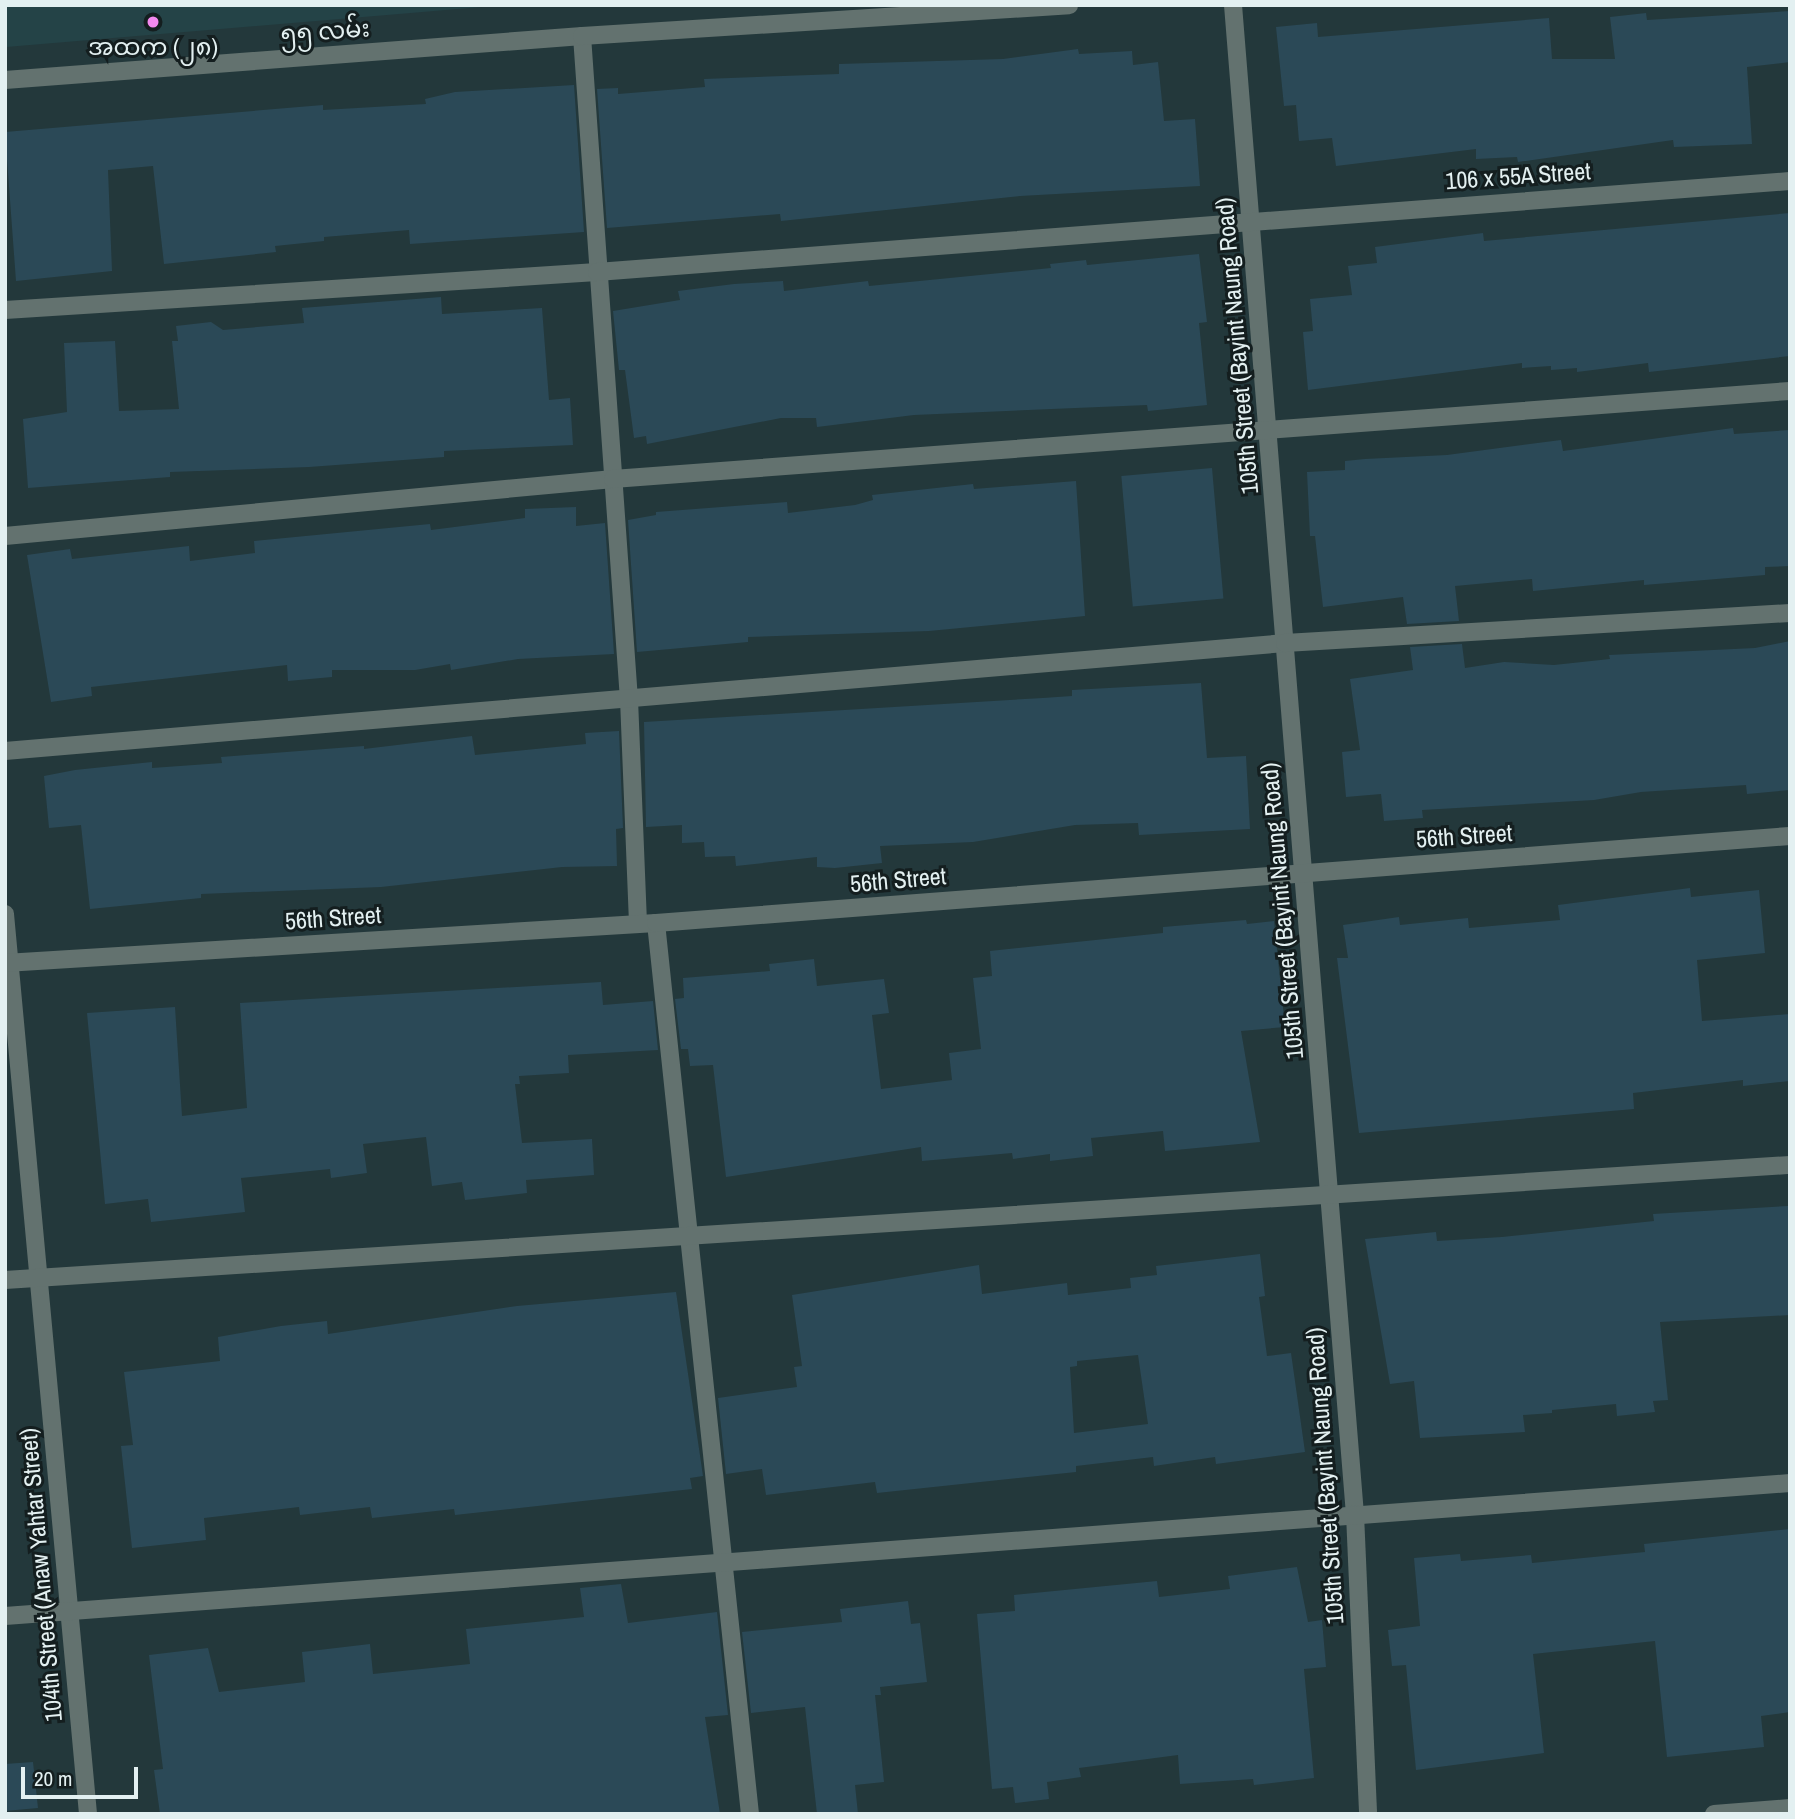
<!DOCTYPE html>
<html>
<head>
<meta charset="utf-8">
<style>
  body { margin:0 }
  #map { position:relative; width:1795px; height:1819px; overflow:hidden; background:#23383b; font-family:"Archivo Narrow","Noto Sans Myanmar",sans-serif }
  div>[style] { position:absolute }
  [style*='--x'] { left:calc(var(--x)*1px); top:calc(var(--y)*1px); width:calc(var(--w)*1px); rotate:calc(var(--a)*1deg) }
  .built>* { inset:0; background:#244347 }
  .building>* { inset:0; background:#2b4957; transform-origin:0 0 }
  .minor>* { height:18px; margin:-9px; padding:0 9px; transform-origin:9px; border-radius:9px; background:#63726f }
  .tertiary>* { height:18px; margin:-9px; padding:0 9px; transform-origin:9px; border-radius:9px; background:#63726f }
  .dots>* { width:19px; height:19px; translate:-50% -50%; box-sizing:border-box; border:4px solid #141e1f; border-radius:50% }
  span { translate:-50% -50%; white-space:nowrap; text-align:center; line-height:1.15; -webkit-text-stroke:6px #141e1f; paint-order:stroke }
  .street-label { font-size:24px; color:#e3f0f1 }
  .poi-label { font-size:24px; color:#e3f0f1 }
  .frame { position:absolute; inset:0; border:7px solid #e3f0f1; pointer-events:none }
  .scale { position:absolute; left:21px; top:1767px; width:117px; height:32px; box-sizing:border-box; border:4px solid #e3f0f1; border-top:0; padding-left:9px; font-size:21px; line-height:24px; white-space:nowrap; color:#e3f0f1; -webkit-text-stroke:5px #141e1f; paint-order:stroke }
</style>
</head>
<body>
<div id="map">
  <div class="built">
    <div style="clip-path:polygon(5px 5px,505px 5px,6px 47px)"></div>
  </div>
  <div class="building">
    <div style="clip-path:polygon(1790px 11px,1790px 62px,1747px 67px,1752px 144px,1674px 147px,1673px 140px,1518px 162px,1517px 157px,1476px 159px,1476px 149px,1336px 166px,1332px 138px,1299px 141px,1296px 105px,1284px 106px,1276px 27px,1317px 23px,1318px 37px,1549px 18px,1552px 59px,1615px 59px,1610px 17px,1646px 13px,1647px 20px)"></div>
    <div style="clip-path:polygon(1078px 49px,1079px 54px,1132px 51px,1133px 65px,1158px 62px,1164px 121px,1195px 119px,1200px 186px,1020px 196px,781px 221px,780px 214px,607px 228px,597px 89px,618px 88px,618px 94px,705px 87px,704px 79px,839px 74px,839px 64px,1003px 59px)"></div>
    <div style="clip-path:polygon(574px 85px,584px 232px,410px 244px,409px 230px,324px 237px,324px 241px,275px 246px,276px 252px,164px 264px,153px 166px,108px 170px,112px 271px,16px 281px,5px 132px,323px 105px,323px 110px,426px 104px,425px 99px,455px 92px)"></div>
    <div style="clip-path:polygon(1790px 213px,1790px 356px,1649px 372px,1648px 363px,1577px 372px,1577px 368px,1551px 370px,1551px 366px,1522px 368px,1522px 363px,1308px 390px,1303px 332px,1313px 331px,1310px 299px,1352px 295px,1348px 266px,1377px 263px,1375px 247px,1483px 233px,1484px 241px)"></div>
    <div style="clip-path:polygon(1199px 254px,1207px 322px,1199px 323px,1207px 405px,1148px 411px,1147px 405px,914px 415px,817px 427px,816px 418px,781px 418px,647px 444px,646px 436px,634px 438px,625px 370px,619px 370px,613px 311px,680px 300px,678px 291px,734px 284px,783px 281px,784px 291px,868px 281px,869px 286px,1051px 268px,1050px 264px,1086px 260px,1087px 265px)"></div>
    <div style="clip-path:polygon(441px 297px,442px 314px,542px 308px,549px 400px,570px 398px,573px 445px,444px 451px,444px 457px,309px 467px,170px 472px,170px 477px,28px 488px,23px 419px,67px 412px,64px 343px,115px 341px,119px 411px,179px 409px,172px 341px,178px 341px,176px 326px,211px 322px,223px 330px,304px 323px,302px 308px)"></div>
    <div style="clip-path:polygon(1733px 428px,1734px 434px,1790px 430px,1790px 566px,1765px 567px,1765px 575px,1644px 585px,1644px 580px,1533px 591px,1532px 579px,1455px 586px,1459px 621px,1407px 624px,1403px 597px,1323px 607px,1315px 536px,1310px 536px,1307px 472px,1345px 470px,1345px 461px,1365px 459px,1447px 455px,1561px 440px,1563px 451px)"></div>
    <div style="left:1212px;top:468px;width:131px;height:91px;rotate:85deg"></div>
    <div style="clip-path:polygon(1076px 481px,1085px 616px,929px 631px,748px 637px,748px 642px,637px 652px,628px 520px,656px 515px,656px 512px,787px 502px,788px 513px,855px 505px,873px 500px,872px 495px,973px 484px,974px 489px)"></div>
    <div style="clip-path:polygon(576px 507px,576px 526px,605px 523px,614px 654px,518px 659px,451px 670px,450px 664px,415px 670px,332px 670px,332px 677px,288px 681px,287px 665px,91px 687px,92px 696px,51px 702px,27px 555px,70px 549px,72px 559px,189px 546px,190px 561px,255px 553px,254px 541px,430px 524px,431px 530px,525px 518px,525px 509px)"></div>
    <div style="clip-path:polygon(1790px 641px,1790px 790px,1747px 794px,1746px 785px,1641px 792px,1594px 800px,1422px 810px,1423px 818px,1384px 821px,1381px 794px,1346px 797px,1342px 752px,1360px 750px,1350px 679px,1413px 670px,1410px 647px,1462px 644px,1465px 668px,1504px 662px,1554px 665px,1610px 659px,1609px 655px,1755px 648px)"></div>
    <div style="clip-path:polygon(1201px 683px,1207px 758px,1246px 756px,1250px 829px,1139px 835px,1138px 823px,1075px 825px,973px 842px,880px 846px,882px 863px,835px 868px,817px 867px,817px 857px,736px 866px,735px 856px,705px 857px,704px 842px,682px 843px,682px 825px,646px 827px,644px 722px,1043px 698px,1072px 696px,1072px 690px)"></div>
    <div style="clip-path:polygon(619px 731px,623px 828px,616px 829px,617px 866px,562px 867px,381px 887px,201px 894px,201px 898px,90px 909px,81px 825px,49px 828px,44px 776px,75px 770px,152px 762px,152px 768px,222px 763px,221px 757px,364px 746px,364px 749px,472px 736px,475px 755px,586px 744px,585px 733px)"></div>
    <div style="clip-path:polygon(1690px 888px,1691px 897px,1759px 890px,1765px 953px,1697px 960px,1702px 1021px,1790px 1014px,1790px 1081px,1743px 1086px,1743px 1080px,1633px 1093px,1634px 1109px,1359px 1133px,1337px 958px,1348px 958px,1343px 925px,1399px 917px,1400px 925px,1468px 918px,1469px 928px,1560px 920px,1558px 905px)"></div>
    <div style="clip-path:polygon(1246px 920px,1247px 924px,1274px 921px,1285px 1027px,1241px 1031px,1260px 1142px,1165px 1151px,1163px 1131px,1091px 1138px,1093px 1156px,1050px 1161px,1050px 1154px,1013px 1159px,1012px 1153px,922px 1161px,921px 1147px,726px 1177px,713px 1065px,690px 1066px,688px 1049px,681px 1049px,675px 999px,684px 998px,683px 978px,770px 971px,769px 964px,814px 959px,817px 986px,884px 979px,889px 1013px,872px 1015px,881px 1089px,952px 1080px,949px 1053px,981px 1049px,973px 978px,992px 976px,990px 951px,1163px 933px,1163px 927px)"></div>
    <div style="clip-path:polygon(601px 982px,603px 1005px,653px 1001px,658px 1050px,568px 1055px,569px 1073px,519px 1076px,520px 1084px,515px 1084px,522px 1143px,592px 1139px,594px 1175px,526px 1180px,527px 1193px,465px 1200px,462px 1182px,432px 1186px,426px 1137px,363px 1144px,367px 1173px,331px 1178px,330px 1169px,241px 1178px,245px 1212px,151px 1222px,148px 1199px,105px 1204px,87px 1013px,175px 1007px,182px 1116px,247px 1108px,240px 1003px)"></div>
    <div style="clip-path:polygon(1788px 1206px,1790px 1315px,1660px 1322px,1668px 1400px,1653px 1401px,1655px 1412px,1617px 1416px,1616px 1404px,1552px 1410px,1552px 1413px,1523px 1415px,1525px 1432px,1420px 1438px,1414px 1381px,1390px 1384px,1365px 1239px,1436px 1232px,1437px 1241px,1502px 1237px,1654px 1221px,1653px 1214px)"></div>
    <div style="clip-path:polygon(evenodd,1260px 1254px,1265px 1296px,1259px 1297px,1267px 1356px,1291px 1353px,1305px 1452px,1216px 1464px,1215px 1457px,1154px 1466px,1153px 1457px,1076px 1466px,1076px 1472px,877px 1493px,875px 1482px,766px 1495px,762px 1469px,726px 1474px,718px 1398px,797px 1387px,794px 1367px,802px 1366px,792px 1295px,979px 1265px,982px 1294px,1067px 1283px,1068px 1295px,1131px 1288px,1130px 1278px,1157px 1275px,1156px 1266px,1260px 1254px,1138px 1355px,1148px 1424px,1074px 1433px,1070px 1367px,1077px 1366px,1077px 1361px,1138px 1355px)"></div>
    <div style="clip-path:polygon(676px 1292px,703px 1476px,690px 1478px,692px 1489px,455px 1515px,454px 1509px,372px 1518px,370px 1507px,300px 1515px,299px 1507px,204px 1518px,206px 1540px,132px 1548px,121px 1446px,133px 1445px,124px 1372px,220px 1361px,218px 1337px,281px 1326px,327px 1321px,328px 1334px,517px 1306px)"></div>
    <div style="clip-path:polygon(1790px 1529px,1790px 1712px,1761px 1716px,1764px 1747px,1667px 1757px,1655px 1641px,1533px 1654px,1544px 1753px,1416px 1770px,1406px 1665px,1392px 1666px,1388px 1630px,1420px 1626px,1414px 1558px,1460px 1554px,1461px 1561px,1531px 1555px,1532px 1563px,1645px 1552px,1644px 1544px)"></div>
    <div style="clip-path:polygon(1297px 1567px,1308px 1622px,1322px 1620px,1326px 1667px,1304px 1669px,1314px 1778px,1254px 1785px,1253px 1779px,1180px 1784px,1178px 1755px,1079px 1768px,1081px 1777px,1047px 1782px,1049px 1799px,1015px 1803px,1013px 1787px,992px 1789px,977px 1614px,1015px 1611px,1014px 1595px,1157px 1581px,1159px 1597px,1230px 1589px,1228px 1576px)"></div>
    <div style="clip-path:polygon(621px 1584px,628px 1623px,717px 1612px,728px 1715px,705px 1717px,720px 1814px,160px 1814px,154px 1770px,163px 1769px,149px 1655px,208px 1648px,219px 1692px,305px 1682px,302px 1652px,370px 1644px,373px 1674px,470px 1664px,466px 1629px,584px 1617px,580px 1588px)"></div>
    <div style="clip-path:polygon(908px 1601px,911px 1624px,920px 1623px,927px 1682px,880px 1687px,881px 1695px,875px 1695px,884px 1782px,855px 1785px,858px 1814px,817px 1814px,805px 1707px,751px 1713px,742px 1632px,842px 1622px,840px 1609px)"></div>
    <div style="clip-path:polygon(33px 1762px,38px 1808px,5px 1811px,5px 1764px)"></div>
  </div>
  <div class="minor">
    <div style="--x:1233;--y:5;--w:1514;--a:85.38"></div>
    <div style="--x:1355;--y:1514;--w:300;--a:87.5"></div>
    <div style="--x:582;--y:36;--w:665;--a:85.95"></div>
    <div style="--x:629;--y:699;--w:225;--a:87.7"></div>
    <div style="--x:5;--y:80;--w:579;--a:-4.36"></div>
    <div style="--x:582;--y:36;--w:488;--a:-3.6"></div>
    <div style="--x:5;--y:310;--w:593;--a:-3.67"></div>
    <div style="--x:597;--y:272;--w:1196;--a:-4.36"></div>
    <div style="--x:5;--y:536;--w:611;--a:-5.36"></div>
    <div style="--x:613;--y:479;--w:1180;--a:-4.28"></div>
    <div style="--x:5;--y:751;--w:1285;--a:-4.82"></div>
    <div style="--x:1285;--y:643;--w:506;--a:-3.4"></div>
    <div style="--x:5;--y:914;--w:904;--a:84.73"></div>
    <div style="--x:656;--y:923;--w:896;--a:83.98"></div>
    <div style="--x:5;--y:1280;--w:1789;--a:-3.69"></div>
    <div style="--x:5;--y:1616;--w:1790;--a:-4.26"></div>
    <div style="--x:1714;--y:1814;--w:76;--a:-4.5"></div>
  </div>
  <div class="tertiary">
    <div style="--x:5;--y:963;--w:652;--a:-3.52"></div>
    <div style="--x:656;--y:923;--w:1137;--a:-4.39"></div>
  </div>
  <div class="dots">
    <div style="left:153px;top:22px;background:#f489ef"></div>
  </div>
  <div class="street-label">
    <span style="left:325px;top:31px;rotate:-4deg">၅၅ လမ်း</span>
    <span style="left:1518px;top:176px;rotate:-4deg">106 x 55A Street</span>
    <span style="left:1237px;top:346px;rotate:-95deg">105th Street (Bayint Naung Road)</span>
    <span style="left:1464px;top:836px;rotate:-4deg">56th Street</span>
    <span style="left:898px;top:880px;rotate:-5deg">56th Street</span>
    <span style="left:1282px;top:911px;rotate:-95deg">105th Street (Bayint Naung Road)</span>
    <span style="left:333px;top:918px;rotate:-4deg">56th Street</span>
    <span style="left:1325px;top:1476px;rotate:-94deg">105th Street (Bayint Naung Road)</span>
    <span style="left:41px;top:1575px;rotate:-95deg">104th Street (Anaw Yahtar Street)</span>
  </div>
  <div class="poi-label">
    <span style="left:153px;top:47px">အထက (၂၈)</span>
  </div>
  <div class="frame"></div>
  <div class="scale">20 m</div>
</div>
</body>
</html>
